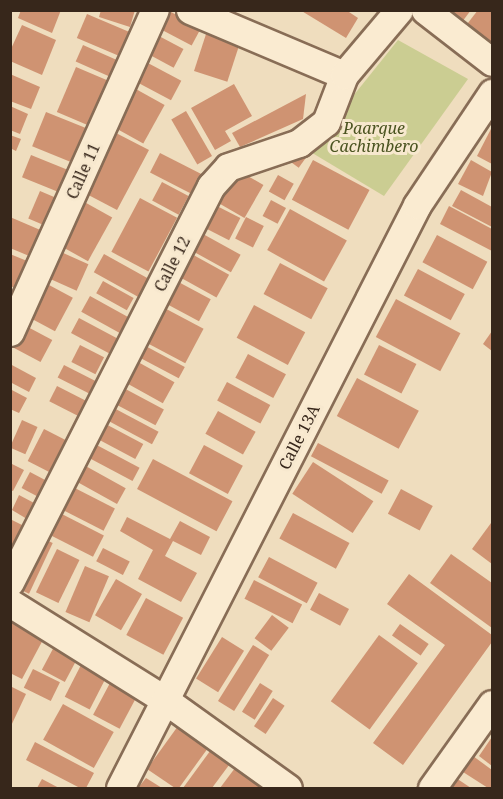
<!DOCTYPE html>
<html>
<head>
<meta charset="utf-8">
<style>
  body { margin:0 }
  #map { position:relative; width:503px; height:799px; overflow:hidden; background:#efddbe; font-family:"Noto Serif",serif }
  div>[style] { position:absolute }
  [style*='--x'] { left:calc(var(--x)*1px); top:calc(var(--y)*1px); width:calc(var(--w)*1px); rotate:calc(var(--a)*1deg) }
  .green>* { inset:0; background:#cbcd92 }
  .building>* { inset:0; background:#cf9372; transform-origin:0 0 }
  .roads { filter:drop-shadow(2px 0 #886d56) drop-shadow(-2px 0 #886d56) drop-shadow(0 2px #886d56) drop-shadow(0 -2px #886d56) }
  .minor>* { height:27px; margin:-13.5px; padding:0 13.5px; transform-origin:13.5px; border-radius:13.5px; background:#faebd1 }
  span { translate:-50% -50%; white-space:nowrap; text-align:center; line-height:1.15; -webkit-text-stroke:6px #f7e8ce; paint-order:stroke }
  .park-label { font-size:16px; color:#4b5421; font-style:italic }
  .street-label { font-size:16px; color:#37271b }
  .frame { position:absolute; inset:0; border:12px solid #37271b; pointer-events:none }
</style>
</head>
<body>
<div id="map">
  <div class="green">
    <div style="clip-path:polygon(398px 40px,468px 79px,384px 196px,309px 151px)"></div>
  </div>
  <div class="building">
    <div style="clip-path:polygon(21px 10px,61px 10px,52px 33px,18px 18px)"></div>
    <div style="clip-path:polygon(101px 10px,135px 10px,130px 27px,99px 17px)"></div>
    <div style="clip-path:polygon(300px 10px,346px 10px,358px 18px,346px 38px)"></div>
    <div style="clip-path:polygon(439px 10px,471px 10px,459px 26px)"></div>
    <div style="clip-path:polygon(478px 10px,492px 10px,492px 51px,464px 28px)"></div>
    <div style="left:171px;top:12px;width:34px;height:20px;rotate:28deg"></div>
    <div style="left:87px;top:14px;width:48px;height:26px;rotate:23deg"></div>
    <div style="clip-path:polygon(22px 25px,56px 40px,42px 75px,10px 61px,10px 51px)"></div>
    <div style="left:207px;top:31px;width:35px;height:42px;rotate:18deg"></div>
    <div style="left:157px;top:35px;width:30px;height:21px;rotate:28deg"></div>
    <div style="left:83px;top:45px;width:37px;height:18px;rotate:24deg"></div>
    <div style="left:146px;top:62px;width:40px;height:22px;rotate:28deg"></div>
    <div style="left:76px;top:67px;width:39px;height:49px;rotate:23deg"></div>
    <div style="clip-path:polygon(10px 74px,40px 87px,31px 109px,10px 101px)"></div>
    <div style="clip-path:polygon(234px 84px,252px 116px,225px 131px,231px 141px,215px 150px,191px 108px)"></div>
    <div style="left:134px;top:88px;width:35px;height:44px;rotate:29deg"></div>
    <div style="clip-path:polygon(306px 94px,303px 119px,240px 147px,232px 133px)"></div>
    <div style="clip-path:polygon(10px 106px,28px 114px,20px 134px,10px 130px)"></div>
    <div style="left:186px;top:111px;width:52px;height:17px;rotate:60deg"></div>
    <div style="left:46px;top:112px;width:45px;height:37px;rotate:22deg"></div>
    <div style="clip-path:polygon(492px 127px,492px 164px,477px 156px)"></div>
    <div style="clip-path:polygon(114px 132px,149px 150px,117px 210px,77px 189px)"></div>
    <div style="clip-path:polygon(10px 135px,21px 139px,16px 151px,10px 148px)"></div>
    <div style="left:292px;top:148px;width:17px;height:12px;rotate:36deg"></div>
    <div style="left:160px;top:153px;width:48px;height:22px;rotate:27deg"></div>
    <div style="left:31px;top:155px;width:42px;height:24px;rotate:22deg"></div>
    <div style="left:313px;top:160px;width:64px;height:45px;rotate:28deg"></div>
    <div style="clip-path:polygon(471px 160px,492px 172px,483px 196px,458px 184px)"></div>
    <div style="left:234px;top:168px;width:34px;height:38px;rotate:30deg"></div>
    <div style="left:278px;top:175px;width:18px;height:19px;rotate:29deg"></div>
    <div style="left:162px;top:182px;width:30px;height:21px;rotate:28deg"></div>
    <div style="clip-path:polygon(461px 190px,492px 207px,492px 227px,452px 206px)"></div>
    <div style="left:40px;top:191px;width:23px;height:30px;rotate:23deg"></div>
    <div style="left:140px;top:198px;width:42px;height:61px;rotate:28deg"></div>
    <div style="left:79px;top:199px;width:38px;height:50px;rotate:29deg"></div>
    <div style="left:271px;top:200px;width:17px;height:18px;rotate:28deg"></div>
    <div style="left:211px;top:203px;width:33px;height:25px;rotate:27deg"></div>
    <div style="clip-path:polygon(449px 206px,492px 229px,492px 251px,440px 224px)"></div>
    <div style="left:290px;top:209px;width:65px;height:47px;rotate:29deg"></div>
    <div style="clip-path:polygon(10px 217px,45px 232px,34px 258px,10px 248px)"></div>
    <div style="left:246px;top:217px;width:20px;height:24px;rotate:27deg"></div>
    <div style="left:203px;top:234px;width:43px;height:20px;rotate:29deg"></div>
    <div style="left:437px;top:235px;width:57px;height:31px;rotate:28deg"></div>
    <div style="left:61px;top:252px;width:30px;height:29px;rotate:24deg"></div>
    <div style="left:188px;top:252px;width:47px;height:26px;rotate:29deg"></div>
    <div style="clip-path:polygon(10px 254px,32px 263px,21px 290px,10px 286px)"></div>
    <div style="left:104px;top:254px;width:52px;height:21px;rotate:29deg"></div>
    <div style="left:280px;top:263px;width:54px;height:35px;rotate:28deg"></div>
    <div style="left:418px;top:269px;width:53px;height:30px;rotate:28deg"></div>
    <div style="left:171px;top:278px;width:45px;height:25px;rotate:28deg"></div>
    <div style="left:103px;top:281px;width:35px;height:14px;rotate:29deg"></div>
    <div style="left:49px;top:285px;width:27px;height:38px;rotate:28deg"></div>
    <div style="left:90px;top:296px;width:46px;height:18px;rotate:29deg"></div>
    <div style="left:396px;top:299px;width:73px;height:43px;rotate:28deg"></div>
    <div style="left:155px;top:303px;width:55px;height:39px;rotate:28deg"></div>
    <div style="left:254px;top:305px;width:58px;height:37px;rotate:28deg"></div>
    <div style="left:79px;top:318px;width:43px;height:17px;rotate:28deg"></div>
    <div style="left:24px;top:325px;width:32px;height:25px;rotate:28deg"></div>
    <div style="clip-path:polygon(492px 331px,492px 351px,483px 344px)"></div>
    <div style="left:138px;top:342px;width:53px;height:13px;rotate:28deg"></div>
    <div style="left:80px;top:345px;width:27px;height:19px;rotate:27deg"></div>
    <div style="left:379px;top:345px;width:42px;height:33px;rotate:27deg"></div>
    <div style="left:248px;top:354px;width:43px;height:27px;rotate:28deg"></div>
    <div style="left:129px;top:357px;width:52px;height:24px;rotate:29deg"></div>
    <div style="clip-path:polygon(10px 364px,36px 378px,29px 392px,10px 382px)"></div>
    <div style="left:64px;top:365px;width:37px;height:14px;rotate:27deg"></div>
    <div style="left:357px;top:378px;width:70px;height:43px;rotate:28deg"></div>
    <div style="left:227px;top:382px;width:49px;height:21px;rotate:28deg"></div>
    <div style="left:118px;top:385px;width:52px;height:18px;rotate:28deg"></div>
    <div style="left:57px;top:386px;width:33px;height:17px;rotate:27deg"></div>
    <div style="clip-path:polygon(10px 389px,27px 398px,19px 413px,10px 409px)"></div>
    <div style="left:110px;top:406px;width:55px;height:14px;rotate:28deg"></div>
    <div style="left:218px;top:411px;width:43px;height:26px;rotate:29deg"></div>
    <div style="left:22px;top:420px;width:17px;height:30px;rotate:24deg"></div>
    <div style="left:100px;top:421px;width:49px;height:17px;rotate:28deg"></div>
    <div style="left:44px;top:429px;width:28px;height:36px;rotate:27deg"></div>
    <div style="left:91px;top:442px;width:55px;height:15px;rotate:28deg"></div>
    <div style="left:318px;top:443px;width:80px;height:15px;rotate:28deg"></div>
    <div style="left:204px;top:445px;width:44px;height:32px;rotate:28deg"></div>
    <div style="left:153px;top:459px;width:90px;height:34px;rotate:28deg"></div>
    <div style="left:313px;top:462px;width:72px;height:38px;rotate:33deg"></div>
    <div style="clip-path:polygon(10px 463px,24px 470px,13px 491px,10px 490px)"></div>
    <div style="left:82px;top:464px;width:50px;height:18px;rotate:29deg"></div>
    <div style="left:30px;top:472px;width:24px;height:18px;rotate:28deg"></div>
    <div style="left:65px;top:483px;width:56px;height:25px;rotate:27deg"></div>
    <div style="left:401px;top:489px;width:36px;height:28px;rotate:28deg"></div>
    <div style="clip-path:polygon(19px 495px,36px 504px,27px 519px,12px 510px)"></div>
    <div style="left:54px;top:510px;width:56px;height:24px;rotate:27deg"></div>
    <div style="left:293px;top:513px;width:64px;height:29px;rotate:28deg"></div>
    <div style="clip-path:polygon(127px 517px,170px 539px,180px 521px,210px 537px,201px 555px,173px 541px,165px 556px,197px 573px,181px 602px,138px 579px,153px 550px,120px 531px)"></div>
    <div style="clip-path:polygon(10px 519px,28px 528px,17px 549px,10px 546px)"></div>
    <div style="clip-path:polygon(491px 523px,492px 524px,492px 564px,472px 549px)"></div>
    <div style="left:40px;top:537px;width:14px;height:56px;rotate:25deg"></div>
    <div style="left:103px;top:548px;width:30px;height:15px;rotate:27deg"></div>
    <div style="left:57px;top:549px;width:25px;height:48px;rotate:26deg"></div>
    <div style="clip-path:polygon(451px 554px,492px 583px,492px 628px,430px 583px)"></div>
    <div style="left:269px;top:557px;width:55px;height:23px;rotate:28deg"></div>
    <div style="left:85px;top:566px;width:26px;height:50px;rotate:23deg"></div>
    <div style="clip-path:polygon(409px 574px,492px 635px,492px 642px,403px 765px,373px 743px,445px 645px,387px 604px)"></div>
    <div style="left:116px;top:579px;width:30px;height:42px;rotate:30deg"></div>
    <div style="left:254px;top:580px;width:54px;height:21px;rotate:27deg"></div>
    <div style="left:319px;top:593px;width:34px;height:19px;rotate:28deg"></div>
    <div style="left:146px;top:598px;width:42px;height:42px;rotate:28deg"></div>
    <div style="left:272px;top:615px;width:21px;height:29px;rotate:37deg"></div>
    <div style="clip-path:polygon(10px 617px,45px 636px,22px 679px,10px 673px)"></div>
    <div style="left:400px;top:624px;width:35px;height:14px;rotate:35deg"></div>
    <div style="left:379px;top:635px;width:48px;height:82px;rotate:36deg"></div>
    <div style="left:222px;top:637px;width:26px;height:49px;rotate:32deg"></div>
    <div style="left:55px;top:645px;width:26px;height:28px;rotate:28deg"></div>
    <div style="left:253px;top:645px;width:19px;height:66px;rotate:32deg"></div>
    <div style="left:82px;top:663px;width:28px;height:38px;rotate:27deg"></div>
    <div style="left:33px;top:669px;width:30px;height:21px;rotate:26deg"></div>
    <div style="left:110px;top:683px;width:30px;height:36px;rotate:28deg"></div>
    <div style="left:260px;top:683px;width:15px;height:34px;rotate:32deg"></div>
    <div style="clip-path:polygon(10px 686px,26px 694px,10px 728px)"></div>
    <div style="left:273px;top:698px;width:14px;height:34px;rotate:34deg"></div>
    <div style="left:63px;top:704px;width:58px;height:41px;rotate:29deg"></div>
    <div style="clip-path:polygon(178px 726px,208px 748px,179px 788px,175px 788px,147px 769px)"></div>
    <div style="clip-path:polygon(492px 737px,492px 766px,479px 756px)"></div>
    <div style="clip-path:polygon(35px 742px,94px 773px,86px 788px,80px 788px,26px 760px)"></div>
    <div style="clip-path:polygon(213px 747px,232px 761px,212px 788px,183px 788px)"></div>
    <div style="clip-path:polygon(473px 756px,492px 770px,492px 788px,488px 788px,463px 772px)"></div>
    <div style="clip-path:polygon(238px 764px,265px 784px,262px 788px,220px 788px)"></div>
    <div style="clip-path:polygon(146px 778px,162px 788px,138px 788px)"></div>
    <div style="clip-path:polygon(456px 778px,471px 788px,449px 788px)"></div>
    <div style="clip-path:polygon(42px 779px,59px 788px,37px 788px)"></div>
  </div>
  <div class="roads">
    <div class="minor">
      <div style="--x:190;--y:10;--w:167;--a:22.9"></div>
      <div style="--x:425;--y:10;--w:85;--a:37.8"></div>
      <div style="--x:10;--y:332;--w:353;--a:-65.8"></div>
      <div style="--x:10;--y:582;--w:444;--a:-63.1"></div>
      <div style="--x:211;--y:186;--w:25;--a:-48"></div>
      <div style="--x:228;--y:167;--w:75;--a:-18.7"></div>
      <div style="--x:299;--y:143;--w:34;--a:-38"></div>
      <div style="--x:326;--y:122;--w:50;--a:-69"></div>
      <div style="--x:344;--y:75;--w:85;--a:-49.8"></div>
      <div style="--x:10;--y:603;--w:183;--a:32"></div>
      <div style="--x:165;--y:700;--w:151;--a:35.6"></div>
      <div style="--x:120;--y:788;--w:654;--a:-63"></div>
      <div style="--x:417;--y:205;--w:135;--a:-56.2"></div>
      <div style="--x:432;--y:788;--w:103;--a:-54.5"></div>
    </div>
  </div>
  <div class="park-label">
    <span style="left:374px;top:137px">Paarque<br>Cachimbero</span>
  </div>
  <div class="street-label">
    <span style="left:83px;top:171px;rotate:-66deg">Calle 11</span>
    <span style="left:172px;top:264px;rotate:-63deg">Calle 12</span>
    <span style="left:299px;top:437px;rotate:-63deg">Calle 13A</span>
  </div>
  <div class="frame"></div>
</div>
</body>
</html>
